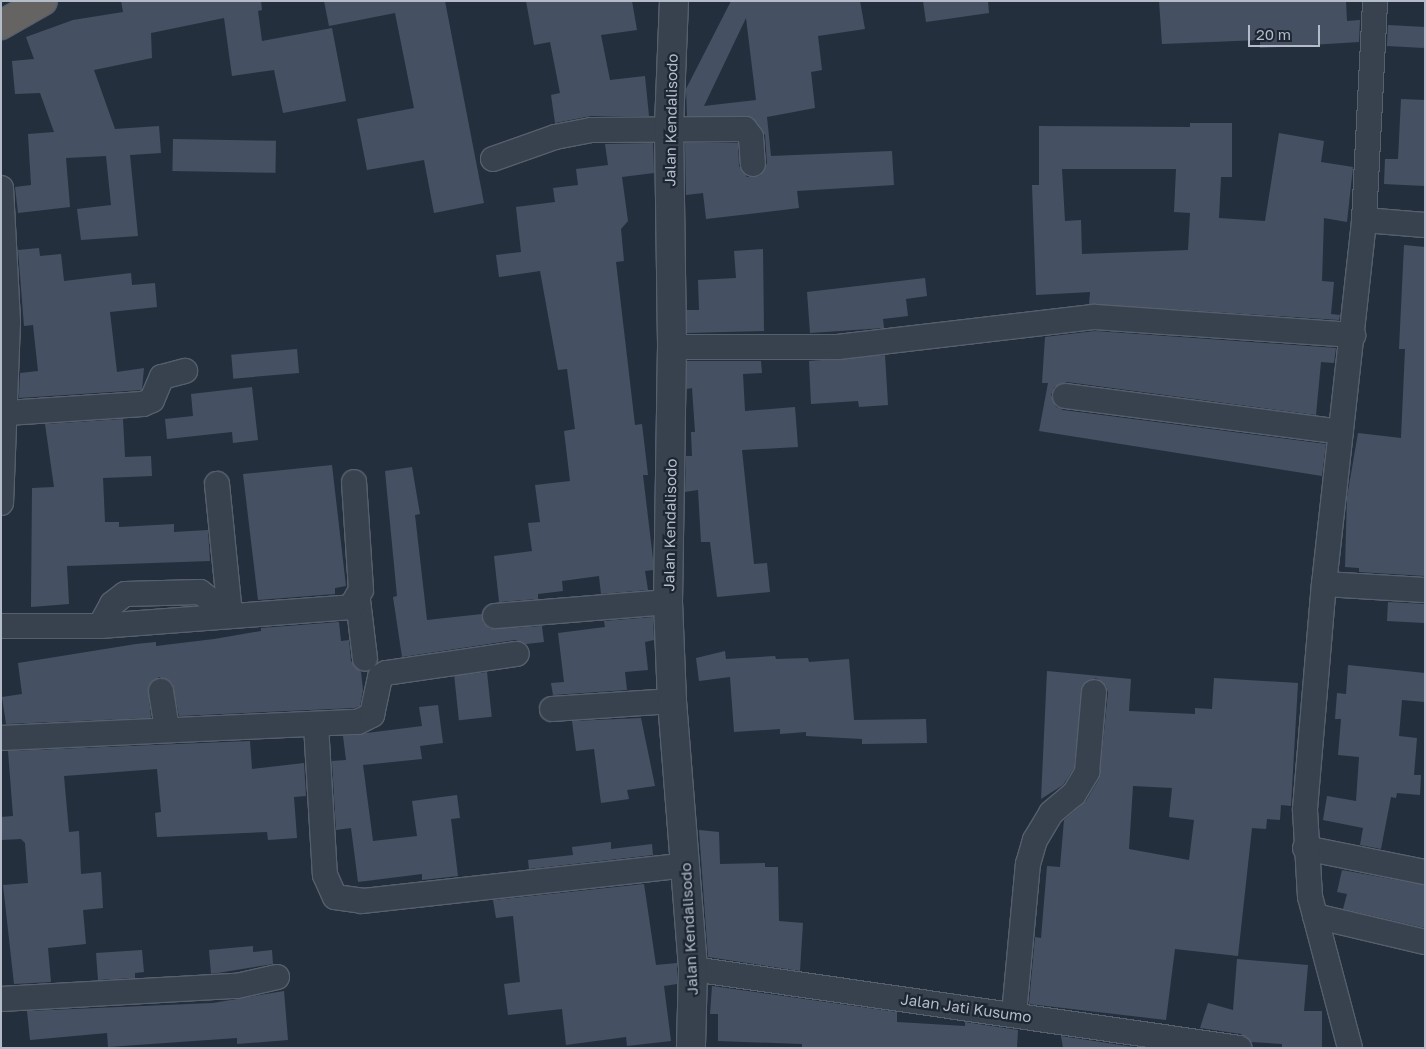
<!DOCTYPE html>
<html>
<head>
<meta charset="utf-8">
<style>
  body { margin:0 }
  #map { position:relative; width:1426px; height:1049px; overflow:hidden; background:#242f3e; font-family:"Golos Text",sans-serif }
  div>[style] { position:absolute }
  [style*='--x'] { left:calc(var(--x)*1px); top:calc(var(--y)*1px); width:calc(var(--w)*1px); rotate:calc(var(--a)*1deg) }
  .building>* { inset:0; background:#455162; transform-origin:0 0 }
  .roads { filter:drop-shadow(1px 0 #565f6c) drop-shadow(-1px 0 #565f6c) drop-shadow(0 1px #565f6c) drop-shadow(0 -1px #565f6c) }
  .minor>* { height:24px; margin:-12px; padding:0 12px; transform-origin:12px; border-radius:12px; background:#38414e }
  .tertiary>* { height:28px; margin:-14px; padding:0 14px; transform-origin:14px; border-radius:14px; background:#38414e }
  .trunk>* { height:28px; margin:-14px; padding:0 14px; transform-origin:14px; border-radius:14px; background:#656462 }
  span { translate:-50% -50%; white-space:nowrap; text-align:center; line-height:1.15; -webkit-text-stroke:4.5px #1d2633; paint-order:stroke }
  .street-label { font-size:15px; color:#b4bcc9 }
  .frame { position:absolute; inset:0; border:2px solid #b4bcc9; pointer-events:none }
  .scale { position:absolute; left:1248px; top:25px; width:72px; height:22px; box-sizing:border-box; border:2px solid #b4bcc9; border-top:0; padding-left:6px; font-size:15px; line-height:18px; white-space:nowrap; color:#b4bcc9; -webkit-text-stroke:4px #1d2633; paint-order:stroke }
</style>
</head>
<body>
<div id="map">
  <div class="building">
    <div style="clip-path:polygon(121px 1px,261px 1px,262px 10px,258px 11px,262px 41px,332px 28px,346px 101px,283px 113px,274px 70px,232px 76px,224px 18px,151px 33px,152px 58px,94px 70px,115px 129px,159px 126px,161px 153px,130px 155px,138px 236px,81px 240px,77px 209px,111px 205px,106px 156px,66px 158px,70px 207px,18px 213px,15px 187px,31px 185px,28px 134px,54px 132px,40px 93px,15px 94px,12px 61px,34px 59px,26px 37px,73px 20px,123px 12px)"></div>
    <div style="clip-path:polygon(324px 1px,445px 1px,484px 203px,434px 213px,424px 160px,367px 170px,357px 119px,414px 108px,395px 13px,329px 26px)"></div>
    <div style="clip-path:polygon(526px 1px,632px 1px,637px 30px,601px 35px,610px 80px,645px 76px,649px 116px,591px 116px,555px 123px,551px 95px,560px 93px,550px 42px,534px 45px)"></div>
    <div style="clip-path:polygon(evenodd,731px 1px,860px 1px,865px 29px,818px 36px,822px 70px,811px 72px,815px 108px,767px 117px,771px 156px,892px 151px,894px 185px,797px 191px,799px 208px,706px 219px,703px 193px,686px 195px,685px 143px,738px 143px,739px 166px,747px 177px,760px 176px,767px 163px,765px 135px,751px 117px,687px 116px,686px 89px,731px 1px,746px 18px,756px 100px,704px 106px,746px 18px)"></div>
    <div style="clip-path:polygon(923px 1px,988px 1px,989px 13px,926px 22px)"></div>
    <div style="clip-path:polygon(1159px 1px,1346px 1px,1347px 21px,1360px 20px,1359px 42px,1260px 48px,1260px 40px,1162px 44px)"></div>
    <div style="left:1388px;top:25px;width:37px;height:21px;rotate:3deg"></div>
    <div style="clip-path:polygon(1401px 99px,1425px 100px,1425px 186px,1384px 184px,1385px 159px,1398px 159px)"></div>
    <div style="clip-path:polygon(evenodd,1190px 123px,1232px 123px,1232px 177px,1221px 177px,1219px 218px,1265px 221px,1279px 133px,1324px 141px,1321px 162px,1353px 167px,1347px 222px,1324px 218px,1322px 281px,1334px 282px,1331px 314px,1340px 315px,1339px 320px,1089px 304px,1090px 292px,1036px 295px,1032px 185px,1039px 185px,1039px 126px,1190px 127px,1190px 123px,1062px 169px,1176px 169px,1174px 212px,1190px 213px,1188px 250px,1082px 254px,1081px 220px,1065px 221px,1062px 169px)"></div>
    <div style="left:173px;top:139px;width:103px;height:32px;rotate:1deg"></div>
    <div style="clip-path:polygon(653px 143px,654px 173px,622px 177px,628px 221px,621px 229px,624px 261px,616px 262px,635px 425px,642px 424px,648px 475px,643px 475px,653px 559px,653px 570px,645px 571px,648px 590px,601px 594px,599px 576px,562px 581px,563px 591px,538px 594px,538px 599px,499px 602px,494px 556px,532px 551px,528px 523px,540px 522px,535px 485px,570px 481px,564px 431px,575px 429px,567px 369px,558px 370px,540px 271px,499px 277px,496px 255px,521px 252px,516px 207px,555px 202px,553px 188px,578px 185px,576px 169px,608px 165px,605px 144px)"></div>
    <div style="clip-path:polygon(1404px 245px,1425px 247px,1425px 576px,1359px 572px,1359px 568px,1345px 567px,1347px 497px,1358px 433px,1401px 438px,1405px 349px,1399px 349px)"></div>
    <div style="clip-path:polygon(39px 248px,40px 256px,61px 254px,64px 281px,131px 273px,132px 285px,155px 283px,157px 307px,110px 312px,117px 372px,144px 368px,142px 390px,19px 398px,20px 373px,38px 371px,33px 325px,24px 326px,18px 250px)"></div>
    <div style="clip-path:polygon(763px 249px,764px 331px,687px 333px,687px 310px,699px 310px,698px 280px,736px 278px,734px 251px)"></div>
    <div style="clip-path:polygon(925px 278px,927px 296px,906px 299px,908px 316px,883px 319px,884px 328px,810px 333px,807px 292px)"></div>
    <div style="clip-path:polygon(1095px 331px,1336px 348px,1334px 363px,1321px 362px,1316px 415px,1067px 382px,1054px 387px,1051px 395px,1056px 407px,1063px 410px,1326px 444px,1322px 476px,1039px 431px,1048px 383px,1042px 383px,1045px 337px)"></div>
    <div style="left:297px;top:349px;width:24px;height:66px;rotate:85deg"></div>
    <div style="clip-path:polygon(885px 355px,888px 405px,859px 407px,858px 401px,811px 404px,809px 361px)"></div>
    <div style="clip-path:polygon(687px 361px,761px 361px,762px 373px,743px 374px,745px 411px,795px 407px,798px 447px,742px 450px,754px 564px,767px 563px,770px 592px,717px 597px,710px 542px,701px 542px,698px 490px,685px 492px,686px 456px,692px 456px,691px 432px,695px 432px,692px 388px,687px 389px)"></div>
    <div style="clip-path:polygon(252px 387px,258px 440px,233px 443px,232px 432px,167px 439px,165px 419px,193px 416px,191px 394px)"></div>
    <div style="clip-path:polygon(123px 419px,125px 457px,151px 456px,152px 476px,103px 478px,105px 522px,119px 522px,119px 527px,174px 524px,174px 532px,208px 530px,210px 561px,67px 566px,69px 604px,31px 607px,32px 488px,54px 487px,45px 424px)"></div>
    <div style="clip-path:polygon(332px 465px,346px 586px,335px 588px,335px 594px,258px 600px,243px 474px)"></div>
    <div style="clip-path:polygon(412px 467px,420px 514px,415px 515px,427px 620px,482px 614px,483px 623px,490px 629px,542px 626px,544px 642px,526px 644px,515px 640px,402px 657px,393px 597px,397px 596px,385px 471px)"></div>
    <div style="left:1388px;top:602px;width:37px;height:19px;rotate:3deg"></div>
    <div style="clip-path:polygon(653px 617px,654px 640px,645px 642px,648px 670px,625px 672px,627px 690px,553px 695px,551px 683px,564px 682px,558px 633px,605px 627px,604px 621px)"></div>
    <div style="clip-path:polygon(339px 622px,341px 641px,349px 640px,351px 661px,361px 672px,363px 690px,360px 706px,354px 708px,179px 716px,172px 683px,159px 677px,148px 687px,151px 718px,6px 724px,2px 697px,22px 694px,18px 663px,136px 644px,156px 642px,156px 646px,214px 639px,261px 631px,261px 628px)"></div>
    <div style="clip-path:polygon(725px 651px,726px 659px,775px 656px,776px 659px,808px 658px,809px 662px,849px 659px,854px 720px,926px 719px,927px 743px,862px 744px,862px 739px,806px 736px,806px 732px,780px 734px,780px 729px,734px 732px,730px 677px,699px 681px,696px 658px)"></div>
    <div style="clip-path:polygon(1348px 665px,1425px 673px,1425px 702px,1402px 700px,1399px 736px,1417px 738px,1414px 775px,1421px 775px,1420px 795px,1397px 793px,1396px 798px,1391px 797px,1381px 849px,1360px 845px,1363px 828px,1323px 820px,1327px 796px,1356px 801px,1359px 757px,1338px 755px,1341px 719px,1335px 719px,1337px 693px,1346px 694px)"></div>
    <div style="clip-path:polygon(evenodd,1047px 671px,1131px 679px,1129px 711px,1195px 714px,1195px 708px,1212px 709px,1214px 678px,1298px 683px,1291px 806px,1281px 805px,1280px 820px,1267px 819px,1266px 829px,1252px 828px,1238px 956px,1175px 949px,1166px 1020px,1029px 1004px,1035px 937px,1041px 938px,1047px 866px,1060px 867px,1064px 820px,1086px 801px,1099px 779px,1108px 693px,1106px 686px,1096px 678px,1083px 685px,1074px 768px,1063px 785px,1041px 799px,1047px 671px,1133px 786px,1172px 788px,1169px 817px,1194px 820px,1189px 860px,1129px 849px,1133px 786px)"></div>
    <div style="left:487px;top:672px;width:45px;height:33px;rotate:84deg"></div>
    <div style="clip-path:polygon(438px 705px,443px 743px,420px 746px,422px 759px,363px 765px,373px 841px,417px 836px,412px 801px,457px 795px,460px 818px,451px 819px,458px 876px,422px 880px,422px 874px,358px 882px,351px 828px,336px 830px,332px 761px,346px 760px,343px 736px,422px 726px,419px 707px)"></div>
    <div style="clip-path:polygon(641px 718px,655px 786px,627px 790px,629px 799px,601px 803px,594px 749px,576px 751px,572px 721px)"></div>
    <div style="clip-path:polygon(250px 741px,252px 769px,304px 763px,306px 796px,294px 797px,297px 838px,268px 840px,267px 832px,157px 837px,155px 813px,161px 812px,157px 769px,64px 776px,69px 832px,79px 831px,81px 874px,101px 872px,103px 908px,83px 910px,86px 944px,48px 948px,51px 982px,14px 984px,3px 885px,28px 883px,25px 843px,21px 839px,1px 840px,1px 817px,13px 816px,8px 751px)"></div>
    <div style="clip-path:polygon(699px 830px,719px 832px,720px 864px,765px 863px,765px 867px,778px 867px,779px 921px,803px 923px,800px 971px,708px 957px)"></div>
    <div style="clip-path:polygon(611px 842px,611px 849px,652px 844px,653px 855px,529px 869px,528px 860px,573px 855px,572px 847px)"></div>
    <div style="clip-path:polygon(1342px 870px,1425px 885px,1425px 928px,1343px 909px,1347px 894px,1337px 892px)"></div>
    <div style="clip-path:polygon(644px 884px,656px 965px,677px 963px,677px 984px,664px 986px,671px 1041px,627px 1046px,626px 1037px,566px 1045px,562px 1009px,508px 1015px,504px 984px,520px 982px,513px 916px,496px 918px,493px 900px)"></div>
    <div style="clip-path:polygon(253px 946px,253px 952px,272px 950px,273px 964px,211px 974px,209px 950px)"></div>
    <div style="clip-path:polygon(142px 950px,144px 972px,135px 973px,135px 978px,98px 980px,96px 953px)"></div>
    <div style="clip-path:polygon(1237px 959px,1308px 965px,1304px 1011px,1322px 1011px,1322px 1048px,1282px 1047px,1282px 1044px,1251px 1042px,1241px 1034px,1200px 1028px,1208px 1003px,1233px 1010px)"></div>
    <div style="clip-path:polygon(712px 986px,897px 1012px,897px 1022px,965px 1026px,965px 1022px,1018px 1030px,1017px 1048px,802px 1048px,802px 1044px,718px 1041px,718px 1014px,710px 1014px)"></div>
    <div style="clip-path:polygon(284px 991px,288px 1040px,237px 1044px,237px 1038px,108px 1047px,107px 1033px,30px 1040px,27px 1011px,213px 1003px)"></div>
    <div style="clip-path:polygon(1061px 1036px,1134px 1047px,1134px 1048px,1063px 1048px)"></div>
  </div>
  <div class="roads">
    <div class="minor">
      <div style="--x:493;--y:159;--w:66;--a:-19.5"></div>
      <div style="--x:555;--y:137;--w:37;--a:-11"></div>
      <div style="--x:591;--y:130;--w:154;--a:-0.4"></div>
      <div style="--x:745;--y:129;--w:10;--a:53"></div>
      <div style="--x:751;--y:137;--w:27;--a:86"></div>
      <div style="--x:1;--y:188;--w:134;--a:87"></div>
      <div style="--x:8;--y:322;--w:181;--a:92.2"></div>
      <div style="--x:1364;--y:220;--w:61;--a:4.7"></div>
      <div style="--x:672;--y:347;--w:166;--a:0"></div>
      <div style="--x:838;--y:347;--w:259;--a:-6.7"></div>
      <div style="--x:1095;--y:317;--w:259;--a:4"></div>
      <div style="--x:1065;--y:396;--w:278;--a:7.4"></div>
      <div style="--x:7;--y:413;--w:136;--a:-3.8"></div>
      <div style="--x:143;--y:404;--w:10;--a:-24"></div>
      <div style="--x:152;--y:400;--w:25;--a:-67"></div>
      <div style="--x:162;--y:377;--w:24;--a:-15"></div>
      <div style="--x:217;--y:484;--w:132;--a:84.3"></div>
      <div style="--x:1324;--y:584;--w:101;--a:3.4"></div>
      <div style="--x:358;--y:600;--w:59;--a:83.2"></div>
      <div style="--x:495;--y:616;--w:174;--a:-4.6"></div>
      <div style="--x:1;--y:626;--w:99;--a:0"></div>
      <div style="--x:100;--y:626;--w:252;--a:-4.3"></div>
      <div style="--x:351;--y:607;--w:20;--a:-60"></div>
      <div style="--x:361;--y:590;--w:108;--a:-93.7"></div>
      <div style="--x:100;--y:626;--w:25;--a:-61"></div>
      <div style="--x:112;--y:604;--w:16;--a:-38"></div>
      <div style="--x:125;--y:594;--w:75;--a:-1.5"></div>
      <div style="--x:200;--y:592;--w:15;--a:37"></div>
      <div style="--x:212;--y:601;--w:16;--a:72"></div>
      <div style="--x:161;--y:691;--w:38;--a:81"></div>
      <div style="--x:552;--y:709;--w:120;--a:-3.8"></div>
      <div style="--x:316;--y:725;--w:150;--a:86.6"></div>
      <div style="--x:325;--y:875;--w:24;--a:66"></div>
      <div style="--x:335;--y:897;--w:27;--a:8"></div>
      <div style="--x:362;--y:901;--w:326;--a:-6.3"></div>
      <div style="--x:1;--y:738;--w:357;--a:-2.6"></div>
      <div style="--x:358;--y:722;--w:16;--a:-27"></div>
      <div style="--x:372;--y:715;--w:39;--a:-78"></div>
      <div style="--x:380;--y:677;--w:7;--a:-34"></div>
      <div style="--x:386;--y:673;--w:132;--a:-8.3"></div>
      <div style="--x:1305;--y:848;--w:122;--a:11.3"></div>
      <div style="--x:1315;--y:916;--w:113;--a:13.3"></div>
      <div style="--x:693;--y:969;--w:552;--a:8.23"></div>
      <div style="--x:1;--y:999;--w:236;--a:-3.2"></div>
      <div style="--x:237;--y:986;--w:41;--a:-12.7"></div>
      <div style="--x:1014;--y:1014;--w:151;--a:-84.7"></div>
      <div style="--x:1028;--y:864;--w:25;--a:-74"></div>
      <div style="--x:1035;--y:840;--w:31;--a:-59"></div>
      <div style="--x:1051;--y:813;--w:30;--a:-40"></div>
      <div style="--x:1074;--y:794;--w:26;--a:-59"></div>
      <div style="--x:1087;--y:772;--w:80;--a:-85"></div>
      <div style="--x:1350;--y:1048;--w:156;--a:-104.8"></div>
      <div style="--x:1310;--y:897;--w:88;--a:-93.3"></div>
      <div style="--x:1305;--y:809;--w:226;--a:-85.2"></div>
      <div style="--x:1324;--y:584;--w:366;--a:-83.7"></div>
      <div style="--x:1364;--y:220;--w:219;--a:-87.1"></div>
    </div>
    <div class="tertiary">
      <div style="--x:674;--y:1;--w:127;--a:92.3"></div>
      <div style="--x:669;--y:128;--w:219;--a:89.2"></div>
      <div style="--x:672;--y:347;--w:255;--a:90.9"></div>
      <div style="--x:668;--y:602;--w:99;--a:87.7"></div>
      <div style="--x:672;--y:701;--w:269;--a:85.5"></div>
      <div style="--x:693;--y:969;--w:79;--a:91.5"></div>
    </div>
    <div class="trunk">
      <div style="--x:1;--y:25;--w:48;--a:-29.7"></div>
    </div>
  </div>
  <div class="street-label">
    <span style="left:671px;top:120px;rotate:-89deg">Jalan Kendalisodo</span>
    <span style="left:670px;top:525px;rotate:-89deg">Jalan Kendalisodo</span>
    <span style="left:689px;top:929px;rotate:-93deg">Jalan Kendalisodo</span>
    <span style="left:966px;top:1008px;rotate:8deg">Jalan Jati Kusumo</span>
  </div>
  <div class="frame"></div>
  <div class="scale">20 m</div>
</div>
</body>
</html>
